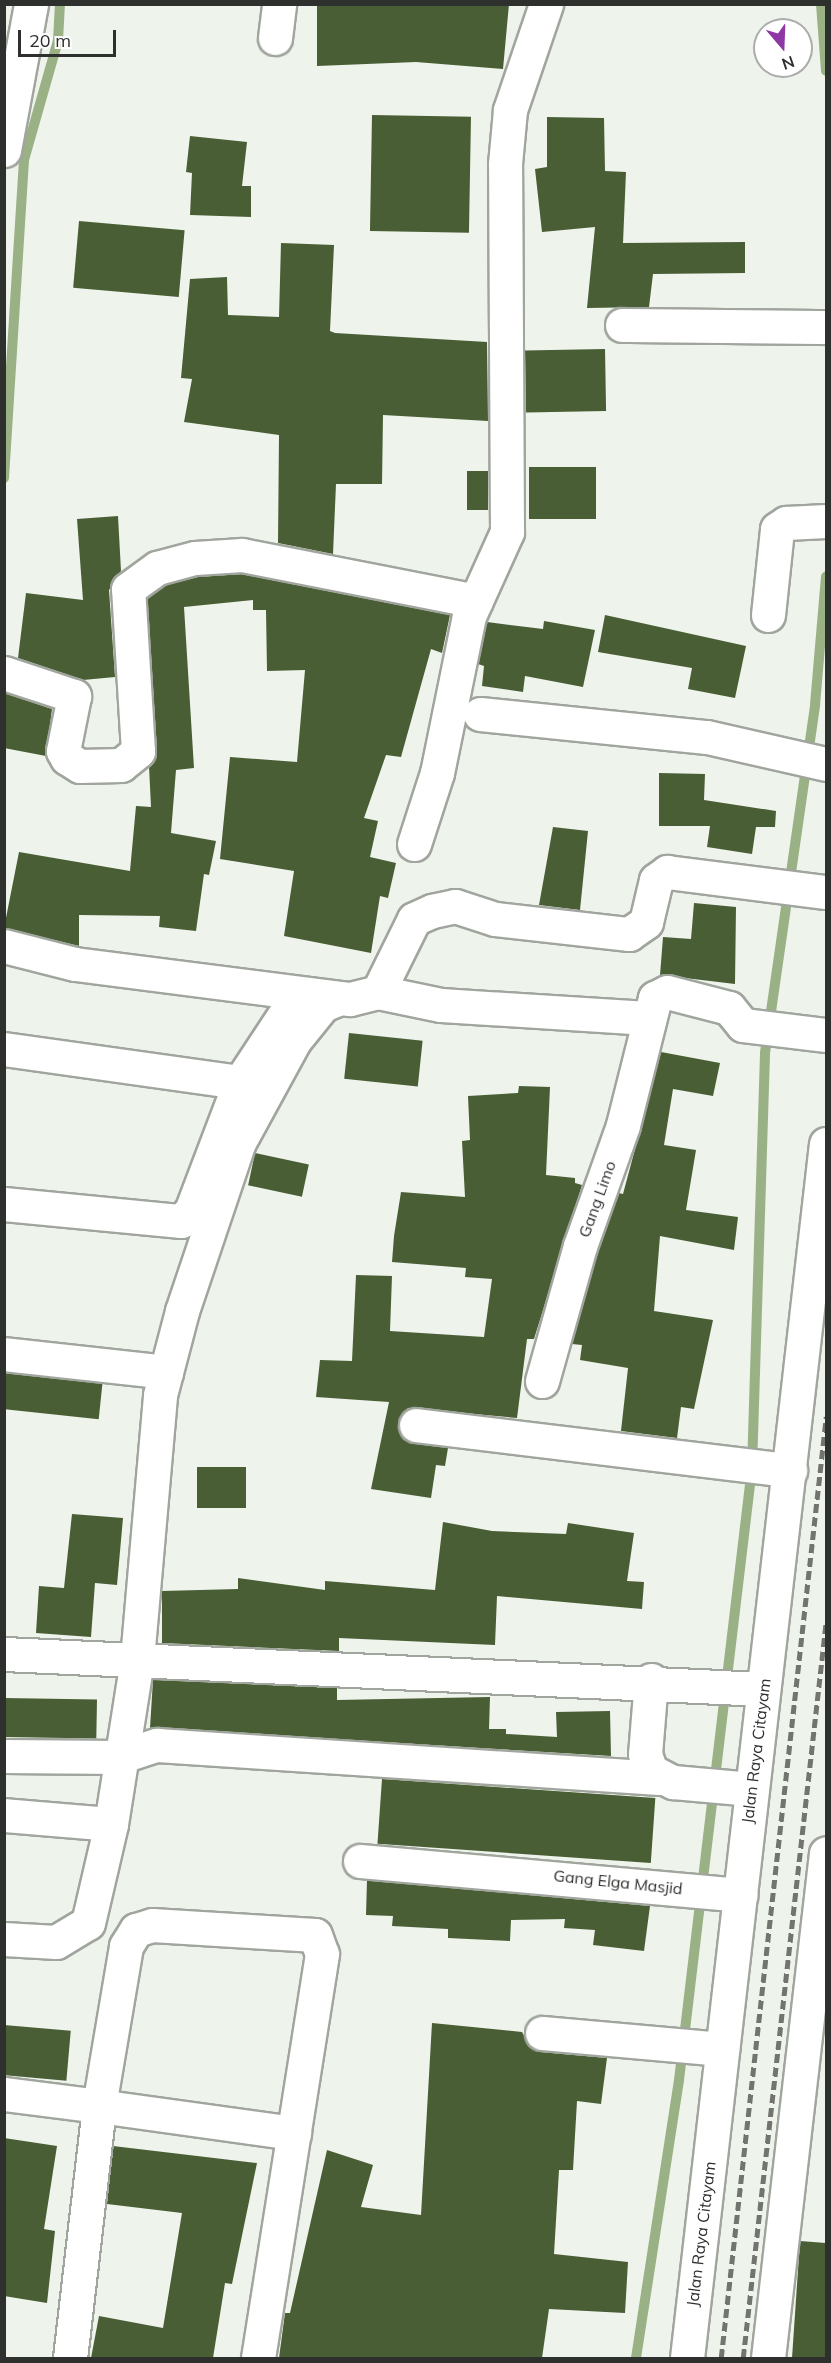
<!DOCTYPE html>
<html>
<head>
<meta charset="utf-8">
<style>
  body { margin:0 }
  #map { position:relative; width:831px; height:2363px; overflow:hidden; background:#eef3eb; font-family:Mulish,sans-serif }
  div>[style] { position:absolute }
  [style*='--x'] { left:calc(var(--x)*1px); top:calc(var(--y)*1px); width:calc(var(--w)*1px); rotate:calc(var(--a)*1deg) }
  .stream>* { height:10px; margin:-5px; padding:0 5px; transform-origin:5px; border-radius:5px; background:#99b185 }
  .building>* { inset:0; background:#495e35; transform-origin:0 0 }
  .roads { filter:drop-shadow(2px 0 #a0a59d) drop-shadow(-2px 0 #a0a59d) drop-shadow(0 2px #a0a59d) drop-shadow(0 -2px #a0a59d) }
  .minor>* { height:33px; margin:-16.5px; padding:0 16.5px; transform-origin:16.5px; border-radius:16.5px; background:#fff }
  .major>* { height:33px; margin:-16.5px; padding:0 16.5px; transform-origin:16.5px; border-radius:16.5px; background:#fff }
  .rail>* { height:4.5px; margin-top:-2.25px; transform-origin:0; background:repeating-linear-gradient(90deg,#71746f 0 9px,transparent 0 13.5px) }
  span { translate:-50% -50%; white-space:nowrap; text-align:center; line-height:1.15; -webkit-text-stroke:6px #fff; paint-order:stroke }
  .street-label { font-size:16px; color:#2e302d }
  .frame { position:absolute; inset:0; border:6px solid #2e302d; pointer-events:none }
  .north { position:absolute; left:753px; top:18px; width:60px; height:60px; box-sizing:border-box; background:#fff; border:2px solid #abacab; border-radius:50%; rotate:161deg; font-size:16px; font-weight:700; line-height:24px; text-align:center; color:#2e302d }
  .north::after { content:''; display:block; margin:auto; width:21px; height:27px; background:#8e38a6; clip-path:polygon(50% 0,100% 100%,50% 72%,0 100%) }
  .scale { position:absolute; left:18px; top:30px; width:98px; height:27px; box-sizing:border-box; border:3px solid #2e302d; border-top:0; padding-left:8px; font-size:18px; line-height:21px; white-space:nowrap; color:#2e302d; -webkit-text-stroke:4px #fff; paint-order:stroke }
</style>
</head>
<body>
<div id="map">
  <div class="stream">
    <div style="--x:821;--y:4;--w:67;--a:85.7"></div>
    <div style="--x:4;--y:478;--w:319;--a:-86.4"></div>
    <div style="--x:24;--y:160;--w:124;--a:-74.1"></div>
    <div style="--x:58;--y:41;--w:37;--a:-87"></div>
    <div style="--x:636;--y:2358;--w:281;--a:-81.2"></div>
    <div style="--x:679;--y:2080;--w:616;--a:-83.2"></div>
    <div style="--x:752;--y:1468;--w:415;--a:-88.2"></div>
    <div style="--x:765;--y:1053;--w:352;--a:-81.8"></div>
    <div style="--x:815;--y:705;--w:129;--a:-85.1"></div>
  </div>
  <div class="building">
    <div style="clip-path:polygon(317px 4px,509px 4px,503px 69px,416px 62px,317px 66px)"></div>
    <div style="left:372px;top:115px;width:99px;height:116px;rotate:1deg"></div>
    <div style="clip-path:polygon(547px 117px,604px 118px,605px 171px,626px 172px,623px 243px,745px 242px,745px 273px,653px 274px,649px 307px,587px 308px,595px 227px,542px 232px,535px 169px,547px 167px)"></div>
    <div style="clip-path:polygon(190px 136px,247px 142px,242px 186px,251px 186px,251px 217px,190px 215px,192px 173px,186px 172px)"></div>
    <div style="left:79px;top:221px;width:106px;height:67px;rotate:5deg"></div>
    <div style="clip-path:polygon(281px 243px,334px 245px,330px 331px,335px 333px,487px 342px,488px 421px,383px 415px,382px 484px,336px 484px,333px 554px,278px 543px,279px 435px,184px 422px,192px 379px,181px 378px,190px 279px,227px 277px,228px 315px,279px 317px)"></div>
    <div style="left:605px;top:349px;width:62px;height:80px;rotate:89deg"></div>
    <div style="left:529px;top:467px;width:67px;height:52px"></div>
    <div style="left:467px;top:471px;width:21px;height:39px"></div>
    <div style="clip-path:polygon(118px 516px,121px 571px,109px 590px,115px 677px,83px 680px,18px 658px,26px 593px,83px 600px,77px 519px)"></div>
    <div style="clip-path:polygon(241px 574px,450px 615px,442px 653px,431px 649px,401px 757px,386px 755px,364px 818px,378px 821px,370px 857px,396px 863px,388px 898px,380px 896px,371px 953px,284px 936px,294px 871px,220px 859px,230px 757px,297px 762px,305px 670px,267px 671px,266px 610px,253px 610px,253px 600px,184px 607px,194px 768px,176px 770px,171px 833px,216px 841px,209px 875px,204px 874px,196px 931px,159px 927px,160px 916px,79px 915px,79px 946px,4px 928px,19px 852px,130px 871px,136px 806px,151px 807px,149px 766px,157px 750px,147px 598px,165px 585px,198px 577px)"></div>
    <div style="clip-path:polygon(605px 615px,746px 646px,735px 698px,688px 689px,692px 668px,598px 652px)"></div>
    <div style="clip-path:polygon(544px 621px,595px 630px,583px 687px,525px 676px,523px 692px,482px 686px,484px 666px,478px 664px,487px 622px,543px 629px)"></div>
    <div style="clip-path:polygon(4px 693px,52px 709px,46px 756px,4px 748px)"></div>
    <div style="clip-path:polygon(659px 773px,705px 774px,704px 800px,776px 811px,775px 827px,756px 827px,752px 854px,707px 847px,710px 826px,659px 826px)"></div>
    <div style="clip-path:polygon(553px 827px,588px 831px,580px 910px,539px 905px)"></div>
    <div style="clip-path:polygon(694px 903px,736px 907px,735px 984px,660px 975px,663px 937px,691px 939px)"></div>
    <div style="left:349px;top:1033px;width:74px;height:46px;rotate:6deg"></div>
    <div style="clip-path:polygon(661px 1052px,720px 1063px,713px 1096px,673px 1089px,664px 1145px,696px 1150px,686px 1210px,738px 1217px,734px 1250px,660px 1236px,654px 1311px,713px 1320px,694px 1409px,681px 1407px,677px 1438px,621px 1431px,628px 1368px,580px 1360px,582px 1345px,572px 1344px,598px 1252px,619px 1193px,623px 1194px)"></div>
    <div style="clip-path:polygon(519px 1086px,550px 1087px,546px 1175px,575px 1178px,575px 1183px,582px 1185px,534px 1339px,527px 1339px,517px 1418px,408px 1408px,398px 1422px,404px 1440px,448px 1448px,445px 1466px,436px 1465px,431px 1498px,371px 1489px,389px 1402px,316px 1397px,320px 1360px,352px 1361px,356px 1275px,392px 1276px,390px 1331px,484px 1337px,492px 1279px,465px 1277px,466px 1268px,392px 1262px,394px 1236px,401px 1192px,465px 1197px,462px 1141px,470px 1140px,468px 1096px,518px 1093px)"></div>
    <div style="left:255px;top:1153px;width:55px;height:33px;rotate:12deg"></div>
    <div style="left:4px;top:1373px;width:99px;height:36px;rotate:6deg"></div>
    <div style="left:197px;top:1467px;width:49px;height:41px"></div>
    <div style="clip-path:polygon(72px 1514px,123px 1518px,117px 1585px,95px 1583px,91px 1637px,36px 1633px,39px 1586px,64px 1588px)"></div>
    <div style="clip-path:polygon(443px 1522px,492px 1531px,566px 1534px,568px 1523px,634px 1533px,627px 1581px,644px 1582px,642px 1609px,497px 1596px,495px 1645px,339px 1638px,339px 1651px,162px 1643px,162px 1591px,238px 1589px,238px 1578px,325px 1590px,325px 1581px,435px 1590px)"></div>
    <div style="clip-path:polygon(153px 1680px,337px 1688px,337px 1700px,490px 1697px,489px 1729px,506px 1729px,506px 1734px,557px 1737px,556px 1712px,610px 1711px,611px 1756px,150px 1728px)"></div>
    <div style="left:4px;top:1698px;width:93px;height:39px;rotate:1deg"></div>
    <div style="left:382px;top:1779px;width:274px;height:65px;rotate:4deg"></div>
    <div style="clip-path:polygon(367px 1880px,650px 1906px,644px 1951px,593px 1945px,595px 1930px,564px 1928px,565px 1919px,511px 1920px,510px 1941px,448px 1938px,448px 1929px,392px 1926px,393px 1916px,366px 1915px)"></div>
    <div style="clip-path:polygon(432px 2023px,522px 2032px,531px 2048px,540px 2052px,607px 2058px,601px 2104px,577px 2101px,573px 2170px,559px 2170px,554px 2254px,628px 2262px,625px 2313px,549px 2309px,542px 2358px,279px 2358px,285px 2313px,290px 2313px,327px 2150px,373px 2165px,361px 2207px,421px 2215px)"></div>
    <div style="left:4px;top:2025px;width:67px;height:50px;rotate:5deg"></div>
    <div style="clip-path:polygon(4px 2138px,57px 2146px,44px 2229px,55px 2231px,47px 2303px,4px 2296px)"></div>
    <div style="clip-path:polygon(113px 2146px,257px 2163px,232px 2284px,225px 2283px,213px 2358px,91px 2358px,99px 2316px,163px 2328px,182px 2213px,107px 2204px)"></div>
    <div style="clip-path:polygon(800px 2241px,826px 2243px,826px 2358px,792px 2358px)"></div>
  </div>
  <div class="roads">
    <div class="minor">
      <div style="--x:275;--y:38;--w:34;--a:-83"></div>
      <div style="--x:4;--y:150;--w:148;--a:-79.5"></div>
      <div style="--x:622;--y:325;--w:204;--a:0.6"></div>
      <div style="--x:768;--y:615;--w:86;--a:-84"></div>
      <div style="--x:777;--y:529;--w:11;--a:-34"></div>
      <div style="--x:786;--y:523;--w:40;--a:-2.9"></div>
      <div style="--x:4;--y:673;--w:74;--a:18.2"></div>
      <div style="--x:74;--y:696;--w:56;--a:101.3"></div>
      <div style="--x:63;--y:751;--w:8;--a:60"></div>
      <div style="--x:67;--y:758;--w:15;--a:32"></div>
      <div style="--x:80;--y:766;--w:41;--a:-1.4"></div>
      <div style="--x:121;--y:765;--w:22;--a:-39"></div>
      <div style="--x:138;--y:751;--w:162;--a:-93.5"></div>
      <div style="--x:128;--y:589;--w:36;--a:-36"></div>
      <div style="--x:157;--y:568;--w:39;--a:-15"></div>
      <div style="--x:195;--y:558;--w:47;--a:-3.7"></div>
      <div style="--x:242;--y:555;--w:238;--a:11.1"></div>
      <div style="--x:480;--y:714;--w:228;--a:5.8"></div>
      <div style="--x:707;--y:737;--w:122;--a:12.8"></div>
      <div style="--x:414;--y:844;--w:75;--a:-72.1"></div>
      <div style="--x:437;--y:773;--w:160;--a:-78.5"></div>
      <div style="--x:469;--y:616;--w:92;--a:-65.7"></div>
      <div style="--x:507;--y:532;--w:368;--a:-90.3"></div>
      <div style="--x:505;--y:164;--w:54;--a:-84.7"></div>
      <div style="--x:510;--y:110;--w:112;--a:-71.2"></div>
      <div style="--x:4;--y:946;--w:73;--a:14.2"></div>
      <div style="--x:75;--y:964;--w:277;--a:7.3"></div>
      <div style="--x:350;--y:999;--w:29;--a:-14"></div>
      <div style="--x:378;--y:992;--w:81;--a:-63.7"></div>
      <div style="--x:414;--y:919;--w:20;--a:-24"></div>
      <div style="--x:432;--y:911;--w:24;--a:-12"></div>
      <div style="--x:455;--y:906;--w:42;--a:18"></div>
      <div style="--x:495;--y:919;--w:135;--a:6.4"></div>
      <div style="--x:629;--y:934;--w:21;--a:-35"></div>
      <div style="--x:646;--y:922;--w:43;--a:-76.6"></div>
      <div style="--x:656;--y:880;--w:14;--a:-36"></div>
      <div style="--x:667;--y:872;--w:160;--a:7.2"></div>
      <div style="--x:378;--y:992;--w:64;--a:11.7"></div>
      <div style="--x:441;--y:1005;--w:207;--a:3.6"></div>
      <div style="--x:4;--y:1049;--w:238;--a:8"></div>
      <div style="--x:4;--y:1204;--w:178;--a:5.5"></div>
      <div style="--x:181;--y:1221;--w:14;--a:-45"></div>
      <div style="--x:191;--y:1211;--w:138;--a:-69.2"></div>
      <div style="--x:240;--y:1082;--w:105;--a:-56.6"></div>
      <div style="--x:4;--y:1354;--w:163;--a:6.3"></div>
      <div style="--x:542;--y:1381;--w:140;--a:-74.3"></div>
      <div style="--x:580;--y:1246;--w:128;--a:-70.4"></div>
      <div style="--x:623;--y:1125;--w:131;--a:-75.9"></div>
      <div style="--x:655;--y:998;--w:13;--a:-27"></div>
      <div style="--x:667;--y:992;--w:64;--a:14.5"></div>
      <div style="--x:729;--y:1008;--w:22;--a:51"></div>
      <div style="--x:743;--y:1025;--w:84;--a:6.9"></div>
      <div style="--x:416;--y:1425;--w:377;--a:6.9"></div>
      <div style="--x:4;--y:1654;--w:760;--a:2.64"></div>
      <div style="--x:651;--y:1680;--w:74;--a:94.6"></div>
      <div style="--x:645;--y:1754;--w:18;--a:71"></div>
      <div style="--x:651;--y:1771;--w:25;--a:27"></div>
      <div style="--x:673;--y:1782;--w:79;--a:5.1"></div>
      <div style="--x:4;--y:1756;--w:115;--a:0.5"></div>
      <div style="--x:119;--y:1757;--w:40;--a:-18"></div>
      <div style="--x:157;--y:1745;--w:503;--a:3.76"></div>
      <div style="--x:4;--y:1815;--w:107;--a:4.8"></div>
      <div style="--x:360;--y:1861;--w:382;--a:5.1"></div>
      <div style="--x:4;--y:1939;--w:52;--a:3.3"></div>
      <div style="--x:56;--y:1942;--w:37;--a:-31"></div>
      <div style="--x:88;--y:1923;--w:102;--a:-76.9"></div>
      <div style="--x:111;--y:1824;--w:167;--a:-81"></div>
      <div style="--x:137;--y:1659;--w:265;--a:-85"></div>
      <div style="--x:160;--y:1395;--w:87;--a:-75.3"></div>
      <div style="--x:182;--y:1311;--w:178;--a:-71.4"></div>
      <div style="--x:239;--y:1142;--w:115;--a:-61.4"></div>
      <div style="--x:294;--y:1041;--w:46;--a:-51.1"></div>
      <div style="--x:323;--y:1005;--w:18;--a:-22"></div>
      <div style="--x:542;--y:2033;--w:181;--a:5.1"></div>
      <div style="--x:4;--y:2094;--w:96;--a:7.2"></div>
      <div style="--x:99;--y:2106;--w:162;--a:-80.4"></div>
      <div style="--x:126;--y:1946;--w:19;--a:-58"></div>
      <div style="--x:136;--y:1930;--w:17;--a:-17"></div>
      <div style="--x:152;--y:1925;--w:163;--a:3.5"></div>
      <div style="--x:315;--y:1935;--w:20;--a:70"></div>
      <div style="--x:322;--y:1954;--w:409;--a:99"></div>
      <div style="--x:70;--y:2358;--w:254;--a:-83.4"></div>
      <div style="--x:99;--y:2106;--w:197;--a:7.9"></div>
      <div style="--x:768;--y:2358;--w:508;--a:-83.45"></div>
    </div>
    <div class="major">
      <div style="--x:687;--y:2358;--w:1222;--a:-83.47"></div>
    </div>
  </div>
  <div class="rail">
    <div style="--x:721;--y:2358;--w:947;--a:-83.63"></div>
    <div style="--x:743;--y:2358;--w:741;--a:-83.57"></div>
  </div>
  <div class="street-label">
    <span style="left:597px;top:1199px;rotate:-70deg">Gang Limo</span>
    <span style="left:756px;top:1751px;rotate:-83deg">Jalan Raya Citayam</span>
    <span style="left:618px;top:1882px;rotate:6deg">Gang Elga Masjid</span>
    <span style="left:701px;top:2234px;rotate:-83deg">Jalan Raya Citayam</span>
  </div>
  <div class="frame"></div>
  <div class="north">N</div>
  <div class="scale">20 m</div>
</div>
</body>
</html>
